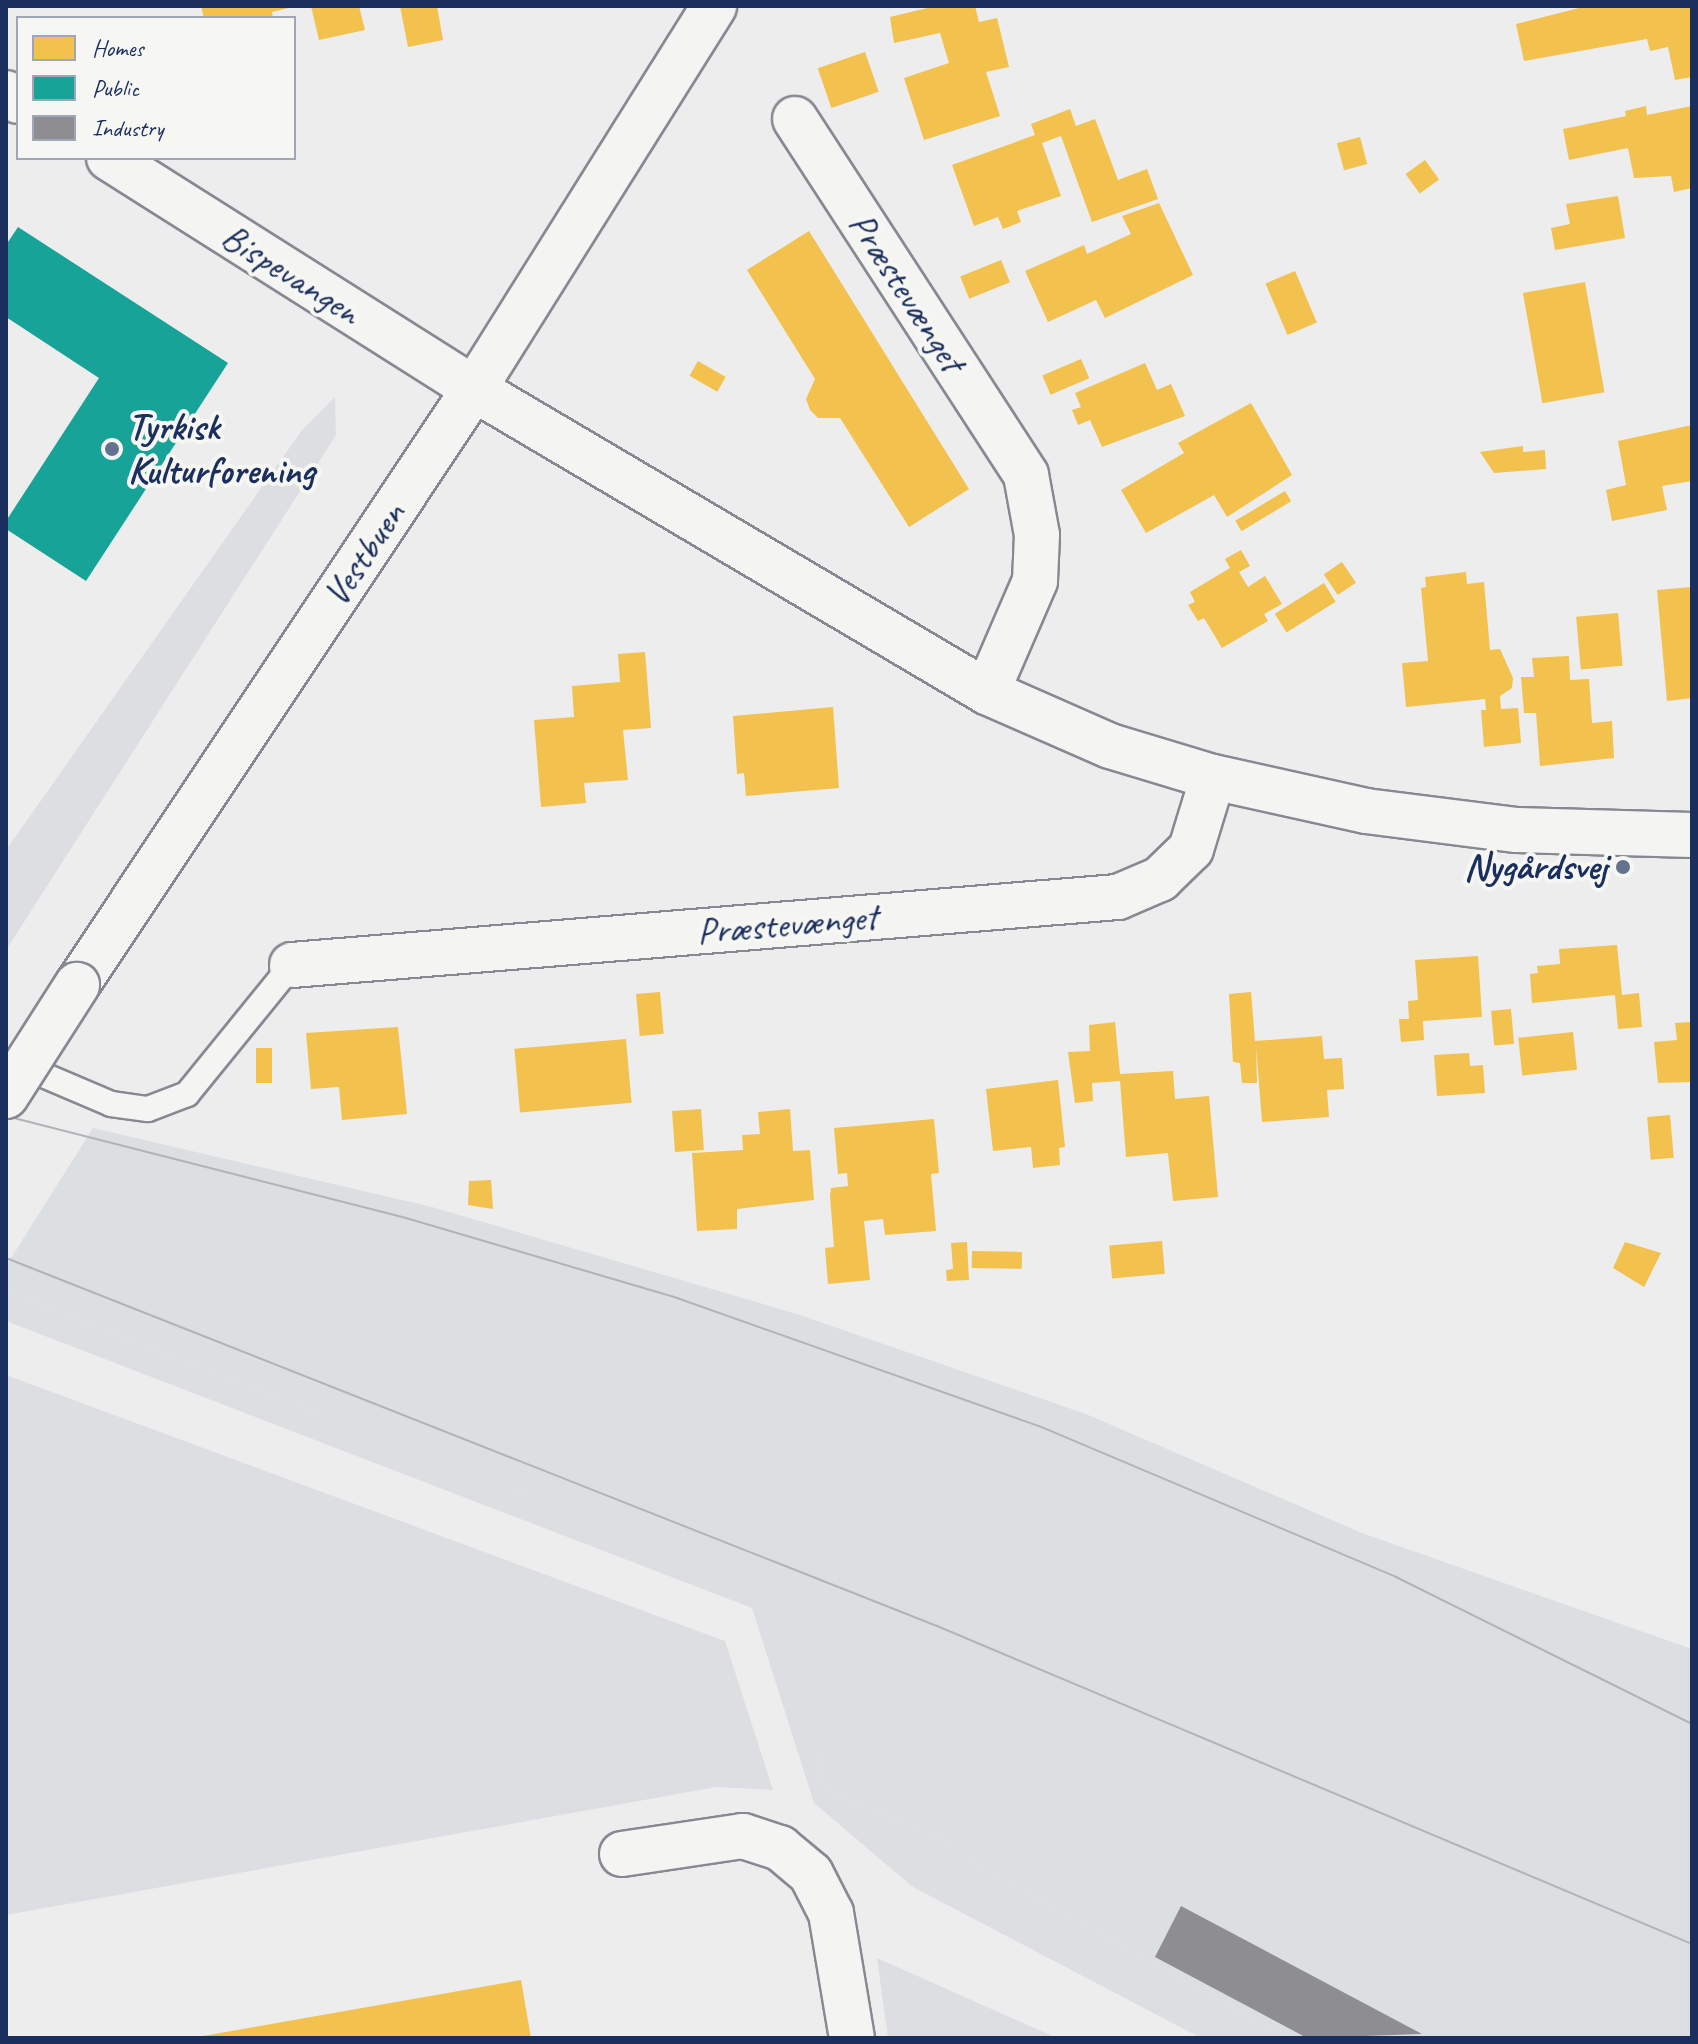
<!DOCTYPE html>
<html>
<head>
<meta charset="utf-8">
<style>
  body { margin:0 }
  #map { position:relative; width:1698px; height:2044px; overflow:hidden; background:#ededed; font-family:Caveat,sans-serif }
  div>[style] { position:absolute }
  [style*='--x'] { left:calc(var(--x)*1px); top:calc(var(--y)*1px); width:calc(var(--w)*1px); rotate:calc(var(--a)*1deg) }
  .built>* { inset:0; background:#dcdfe1 }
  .green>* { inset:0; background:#dcdee1 }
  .homes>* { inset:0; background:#f2c14e; transform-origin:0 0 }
  .public>* { inset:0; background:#17a398 }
  .industry>* { inset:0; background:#8d8d92 }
  .roads { filter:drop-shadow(2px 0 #868992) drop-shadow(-2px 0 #868992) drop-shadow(0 2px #868992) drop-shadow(0 -2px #868992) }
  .service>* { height:24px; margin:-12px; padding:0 12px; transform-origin:12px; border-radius:12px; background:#f4f4f2 }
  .minor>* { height:44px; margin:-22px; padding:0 22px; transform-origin:22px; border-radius:22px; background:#f4f4f2 }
  .tertiary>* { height:44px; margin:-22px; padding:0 22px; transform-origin:22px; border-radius:22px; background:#f4f4f2 }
  .tram>* { height:2px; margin:-1px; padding:0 1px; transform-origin:1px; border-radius:1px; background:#b1b3b8 }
  .bridges { filter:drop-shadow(2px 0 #868992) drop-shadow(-2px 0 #868992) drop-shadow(0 2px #868992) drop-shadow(0 -2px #868992) }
  .tertiary-bridge>* { height:44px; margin:-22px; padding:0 22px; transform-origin:22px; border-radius:22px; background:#f4f4f2 }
  .dots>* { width:22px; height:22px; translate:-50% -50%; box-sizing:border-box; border:4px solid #f6f6f2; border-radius:50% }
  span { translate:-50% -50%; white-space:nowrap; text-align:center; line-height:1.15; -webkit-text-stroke:8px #f6f6f2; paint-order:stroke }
  .street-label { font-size:38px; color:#1b2f5e }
  .poi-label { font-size:38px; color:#1b2f5e; font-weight:700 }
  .left { translate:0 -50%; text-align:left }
  .right { translate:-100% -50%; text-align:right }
  .frame { position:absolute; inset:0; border:8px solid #1b2f5e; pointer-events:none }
  .legend { position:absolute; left:16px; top:16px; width:280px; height:144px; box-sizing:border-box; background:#f6f6f2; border:2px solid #9ea6b7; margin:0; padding:10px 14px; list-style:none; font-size:24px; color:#1b2f5e }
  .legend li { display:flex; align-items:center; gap:16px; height:40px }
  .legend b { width:40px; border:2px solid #9ea6b7 }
</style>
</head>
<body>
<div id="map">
  <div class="built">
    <div style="clip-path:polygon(93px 1128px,432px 1207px,797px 1314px,1086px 1414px,1362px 1533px,1692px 1649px,1692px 2038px,1287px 2038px,981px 1867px,940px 1838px,823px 1789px,818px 1764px,853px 1624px,6px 1291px,6px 1266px)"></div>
  </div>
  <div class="green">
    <div style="clip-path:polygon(335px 397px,336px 435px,6px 950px,6px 850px,302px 430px)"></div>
    <div style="clip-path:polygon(6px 1291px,854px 1624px,818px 1764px,823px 1789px,940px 1838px,981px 1867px,1287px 2038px,1201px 2038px,913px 1887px,814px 1803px,752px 1608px,6px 1321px)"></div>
    <div style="clip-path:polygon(6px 1375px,725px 1641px,773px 1790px,716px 1787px,6px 1915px)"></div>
    <div style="clip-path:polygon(877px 1958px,1057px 2038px,888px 2038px)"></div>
  </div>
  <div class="homes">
    <div style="clip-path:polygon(201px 6px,293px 6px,293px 7px,272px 12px,273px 18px,204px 18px)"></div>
    <div style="clip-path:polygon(311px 6px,359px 6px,365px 30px,319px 40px)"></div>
    <div style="clip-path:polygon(400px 6px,437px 6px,443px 40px,408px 47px)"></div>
    <div style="clip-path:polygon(936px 6px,975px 6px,979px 22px,997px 18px,1009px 67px,986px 72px,1000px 116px,924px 140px,904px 78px,949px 63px,940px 33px,894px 43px,890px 17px)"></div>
    <div style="clip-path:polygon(1692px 6px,1692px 77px,1675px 80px,1668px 47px,1650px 51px,1647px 39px,1524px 61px,1516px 24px,1587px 6px)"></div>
    <div style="left:865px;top:52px;width:42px;height:50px;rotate:71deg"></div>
    <div style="clip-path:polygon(1646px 106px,1647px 115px,1692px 106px,1692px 188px,1674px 192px,1671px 176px,1634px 178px,1628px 148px,1569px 160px,1563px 129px,1626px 116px,1625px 111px)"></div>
    <div style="clip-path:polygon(1070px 109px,1076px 126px,1095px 119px,1118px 180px,1147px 169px,1158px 199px,1092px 222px,1061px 136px,1042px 143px,1061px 196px,1017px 211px,1021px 222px,1003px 229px,998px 217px,974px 226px,952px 165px,1035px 135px,1031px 124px)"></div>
    <div style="left:1360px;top:137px;width:28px;height:24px;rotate:75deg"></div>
    <div style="left:1425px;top:160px;width:24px;height:24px;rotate:54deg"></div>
    <div style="clip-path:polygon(1618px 196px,1625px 238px,1555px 250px,1551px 228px,1570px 224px,1566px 204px)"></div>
    <div style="clip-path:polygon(1159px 203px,1193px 275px,1105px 318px,1096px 300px,1048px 322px,1025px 271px,1084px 245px,1087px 254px,1131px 234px,1122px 216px)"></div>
    <div style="clip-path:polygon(809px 231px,969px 489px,909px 527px,840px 418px,818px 418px,810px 410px,806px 399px,815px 379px,747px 270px)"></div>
    <div style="left:1001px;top:260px;width:24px;height:44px;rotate:68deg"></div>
    <div style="left:1295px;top:271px;width:56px;height:32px;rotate:67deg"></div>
    <div style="left:1585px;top:282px;width:112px;height:63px;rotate:80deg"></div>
    <div style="left:1081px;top:359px;width:21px;height:42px;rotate:67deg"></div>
    <div style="left:698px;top:361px;width:32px;height:17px;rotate:30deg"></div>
    <div style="clip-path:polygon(1145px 363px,1157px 390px,1171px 384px,1185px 416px,1102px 447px,1090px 420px,1078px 425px,1072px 410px,1081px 407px,1075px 393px)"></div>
    <div style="clip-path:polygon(1251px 403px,1292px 475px,1227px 517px,1214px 495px,1146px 533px,1121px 490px,1184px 453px,1178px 443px)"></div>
    <div style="clip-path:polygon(1692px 425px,1692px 481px,1662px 486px,1667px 510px,1612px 521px,1606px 490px,1626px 485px,1618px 441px)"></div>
    <div style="clip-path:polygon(1523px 446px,1523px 452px,1545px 450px,1546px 469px,1494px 473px,1480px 452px)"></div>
    <div style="left:1285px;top:491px;width:12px;height:58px;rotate:59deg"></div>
    <div style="clip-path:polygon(1241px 550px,1250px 566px,1239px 572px,1248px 587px,1265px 576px,1282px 604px,1264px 614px,1268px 621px,1222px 648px,1204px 618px,1198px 621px,1188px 605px,1195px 602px,1190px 592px,1230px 568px,1225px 559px)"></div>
    <div style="left:1342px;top:562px;width:25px;height:22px;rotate:56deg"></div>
    <div style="clip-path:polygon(1466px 572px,1467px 584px,1484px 582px,1490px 650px,1500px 649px,1513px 678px,1512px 688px,1500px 696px,1501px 709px,1518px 708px,1521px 743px,1484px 747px,1481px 710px,1486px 710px,1485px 699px,1406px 707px,1402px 663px,1428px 661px,1421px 588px,1426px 587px,1425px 577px)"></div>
    <div style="left:1324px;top:583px;width:22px;height:58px;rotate:58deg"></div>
    <div style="clip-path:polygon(1692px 587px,1692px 698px,1667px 701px,1657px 590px)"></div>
    <div style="left:1618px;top:613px;width:53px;height:42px;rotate:85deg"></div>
    <div style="clip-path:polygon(645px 652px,651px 728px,623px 730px,628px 780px,584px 783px,586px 803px,541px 807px,534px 720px,574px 717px,572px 686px,620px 682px,618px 654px)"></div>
    <div style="clip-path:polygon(1569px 656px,1570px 680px,1589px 679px,1592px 723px,1612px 721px,1614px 758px,1540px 766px,1536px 713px,1524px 713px,1521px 677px,1534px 677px,1532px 658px)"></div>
    <div style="clip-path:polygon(833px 707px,839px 788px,746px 796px,744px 773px,737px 774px,733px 716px)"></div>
    <div style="clip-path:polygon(1617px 945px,1622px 995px,1639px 993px,1642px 1027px,1618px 1029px,1615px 995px,1532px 1003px,1530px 974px,1538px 973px,1537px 966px,1560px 964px,1559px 949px)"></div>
    <div style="clip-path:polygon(1478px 956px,1482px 1017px,1423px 1021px,1424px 1040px,1401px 1042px,1399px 1019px,1409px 1019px,1408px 1001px,1418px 1000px,1415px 960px)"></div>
    <div style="left:660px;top:992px;width:42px;height:24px;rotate:85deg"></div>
    <div style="clip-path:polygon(1251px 992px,1255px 1041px,1322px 1036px,1324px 1059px,1342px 1058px,1344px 1089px,1327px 1090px,1329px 1117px,1262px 1122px,1256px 1046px,1257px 1083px,1242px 1083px,1240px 1063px,1233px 1062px,1229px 994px)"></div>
    <div style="left:1511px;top:1009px;width:35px;height:20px;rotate:85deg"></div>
    <div style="clip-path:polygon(1115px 1022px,1120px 1074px,1173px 1071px,1175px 1099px,1209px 1096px,1218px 1197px,1173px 1201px,1168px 1153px,1126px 1157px,1120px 1081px,1092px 1083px,1093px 1101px,1075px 1103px,1068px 1052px,1090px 1051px,1089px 1025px)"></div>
    <div style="clip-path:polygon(1692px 1022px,1692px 1082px,1658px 1083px,1654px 1042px,1677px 1040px,1675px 1023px)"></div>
    <div style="clip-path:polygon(398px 1027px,407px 1114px,342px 1120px,339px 1087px,311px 1089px,306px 1033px)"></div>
    <div style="left:1573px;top:1032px;width:38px;height:55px;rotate:84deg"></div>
    <div style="left:626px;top:1039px;width:64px;height:112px;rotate:85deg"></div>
    <div style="left:256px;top:1048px;width:16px;height:35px"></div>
    <div style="clip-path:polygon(1469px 1053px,1470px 1066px,1483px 1065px,1485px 1093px,1437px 1096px,1434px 1055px)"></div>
    <div style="clip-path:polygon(1058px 1080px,1065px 1147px,1059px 1148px,1060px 1165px,1033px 1168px,1031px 1147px,993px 1151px,986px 1089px)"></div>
    <div style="left:701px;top:1109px;width:41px;height:29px;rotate:86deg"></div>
    <div style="clip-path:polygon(790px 1109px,793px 1151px,810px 1150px,814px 1200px,737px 1209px,737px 1229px,697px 1231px,692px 1153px,743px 1150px,742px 1135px,760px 1134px,758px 1112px)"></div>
    <div style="left:1670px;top:1115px;width:43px;height:23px;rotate:85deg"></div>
    <div style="clip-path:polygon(934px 1119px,939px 1173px,931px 1174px,936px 1231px,885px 1235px,883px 1219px,864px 1221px,870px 1280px,828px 1284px,825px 1248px,834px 1247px,830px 1196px,831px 1188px,848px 1186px,847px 1173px,838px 1174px,834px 1128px)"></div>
    <div style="clip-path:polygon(491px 1180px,493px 1209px,468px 1205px,469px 1181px)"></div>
    <div style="left:1162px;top:1241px;width:33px;height:53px;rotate:85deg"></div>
    <div style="clip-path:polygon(967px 1242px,969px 1280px,947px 1281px,946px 1270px,953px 1269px,951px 1243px)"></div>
    <div style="clip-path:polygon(1625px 1242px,1661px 1253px,1644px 1287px,1613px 1268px)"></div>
    <div style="left:972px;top:1251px;width:50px;height:17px;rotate:1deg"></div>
    <div style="clip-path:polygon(521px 1980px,531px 2038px,203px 2038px,203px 2036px)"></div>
  </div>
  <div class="public">
    <div style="clip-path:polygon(18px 227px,228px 363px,86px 581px,6px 529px,6px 521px,99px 378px,6px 317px,6px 245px)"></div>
  </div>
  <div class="industry">
    <div style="clip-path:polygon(1181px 1906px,1422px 2034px,1307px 2038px,1155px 1957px)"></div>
  </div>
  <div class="roads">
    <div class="service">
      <div style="--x:15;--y:1063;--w:104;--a:23.1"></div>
      <div style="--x:111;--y:1104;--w:37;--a:8"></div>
      <div style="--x:148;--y:1109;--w:42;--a:-21"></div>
      <div style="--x:187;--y:1094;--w:166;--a:-50.9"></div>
    </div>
    <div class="minor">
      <div style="--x:6;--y:93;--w:14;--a:34"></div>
      <div style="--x:795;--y:119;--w:424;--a:57"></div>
      <div style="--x:1026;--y:475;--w:61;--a:79.6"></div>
      <div style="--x:1037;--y:535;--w:46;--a:92.5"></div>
      <div style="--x:1035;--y:581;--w:121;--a:113.4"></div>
      <div style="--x:109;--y:158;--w:432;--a:32.3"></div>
      <div style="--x:292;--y:965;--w:829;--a:-4.71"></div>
      <div style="--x:1118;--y:897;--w:46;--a:-23.2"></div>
      <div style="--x:1160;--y:879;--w:43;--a:-44.1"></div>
      <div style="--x:1191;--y:849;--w:75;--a:-73"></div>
      <div style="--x:622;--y:1854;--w:122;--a:-8.5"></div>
      <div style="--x:743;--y:1836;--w:39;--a:18"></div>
      <div style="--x:780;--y:1848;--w:40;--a:40"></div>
      <div style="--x:811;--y:1874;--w:44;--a:62.9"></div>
      <div style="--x:831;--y:1913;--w:127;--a:80.5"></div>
    </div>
    <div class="tertiary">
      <div style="--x:474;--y:389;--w:596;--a:30.57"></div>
      <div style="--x:987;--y:692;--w:134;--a:23.7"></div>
      <div style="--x:1110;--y:746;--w:108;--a:16.8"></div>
      <div style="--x:1213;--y:777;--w:157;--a:12.5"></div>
      <div style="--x:1366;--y:811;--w:152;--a:7.2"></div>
      <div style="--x:1517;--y:830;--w:175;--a:1.6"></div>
      <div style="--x:77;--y:985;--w:716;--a:-56.33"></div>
      <div style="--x:474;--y:389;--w:452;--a:-57.9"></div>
    </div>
  </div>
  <div class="tram">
    <div style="--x:6;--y:1116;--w:413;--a:14.3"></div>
    <div style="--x:406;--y:1218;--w:283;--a:16.4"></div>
    <div style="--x:677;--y:1298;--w:384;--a:19.5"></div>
    <div style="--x:1039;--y:1426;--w:388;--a:22.9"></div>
    <div style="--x:1396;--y:1577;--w:330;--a:26.4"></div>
    <div style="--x:6;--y:1258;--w:1001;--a:21.57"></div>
    <div style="--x:937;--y:1626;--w:819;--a:22.84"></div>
  </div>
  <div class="bridges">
    <div class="tertiary-bridge">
      <div style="--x:6;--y:1096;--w:132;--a:-57.4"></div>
    </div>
  </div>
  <div class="dots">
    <div style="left:112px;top:449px;background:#647290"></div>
    <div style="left:1623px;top:867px;background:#647290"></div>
  </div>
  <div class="street-label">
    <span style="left:291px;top:274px;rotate:32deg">Bispevangen</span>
    <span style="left:907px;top:292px;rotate:57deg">Præstevænget</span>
    <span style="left:364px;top:554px;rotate:-56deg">Vestbuen</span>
    <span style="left:787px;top:924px;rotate:-5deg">Præstevænget</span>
  </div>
  <div class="poi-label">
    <span class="left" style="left:128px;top:449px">Tyrkisk<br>Kulturforening</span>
    <span class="right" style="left:1607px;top:867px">Nygårdsvej</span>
  </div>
  <div class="frame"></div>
  <ul class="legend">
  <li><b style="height:22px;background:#f2c14e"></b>Homes</li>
  <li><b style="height:22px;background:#17a398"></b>Public</li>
  <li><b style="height:22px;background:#8d8d92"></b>Industry</li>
  </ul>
</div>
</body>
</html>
